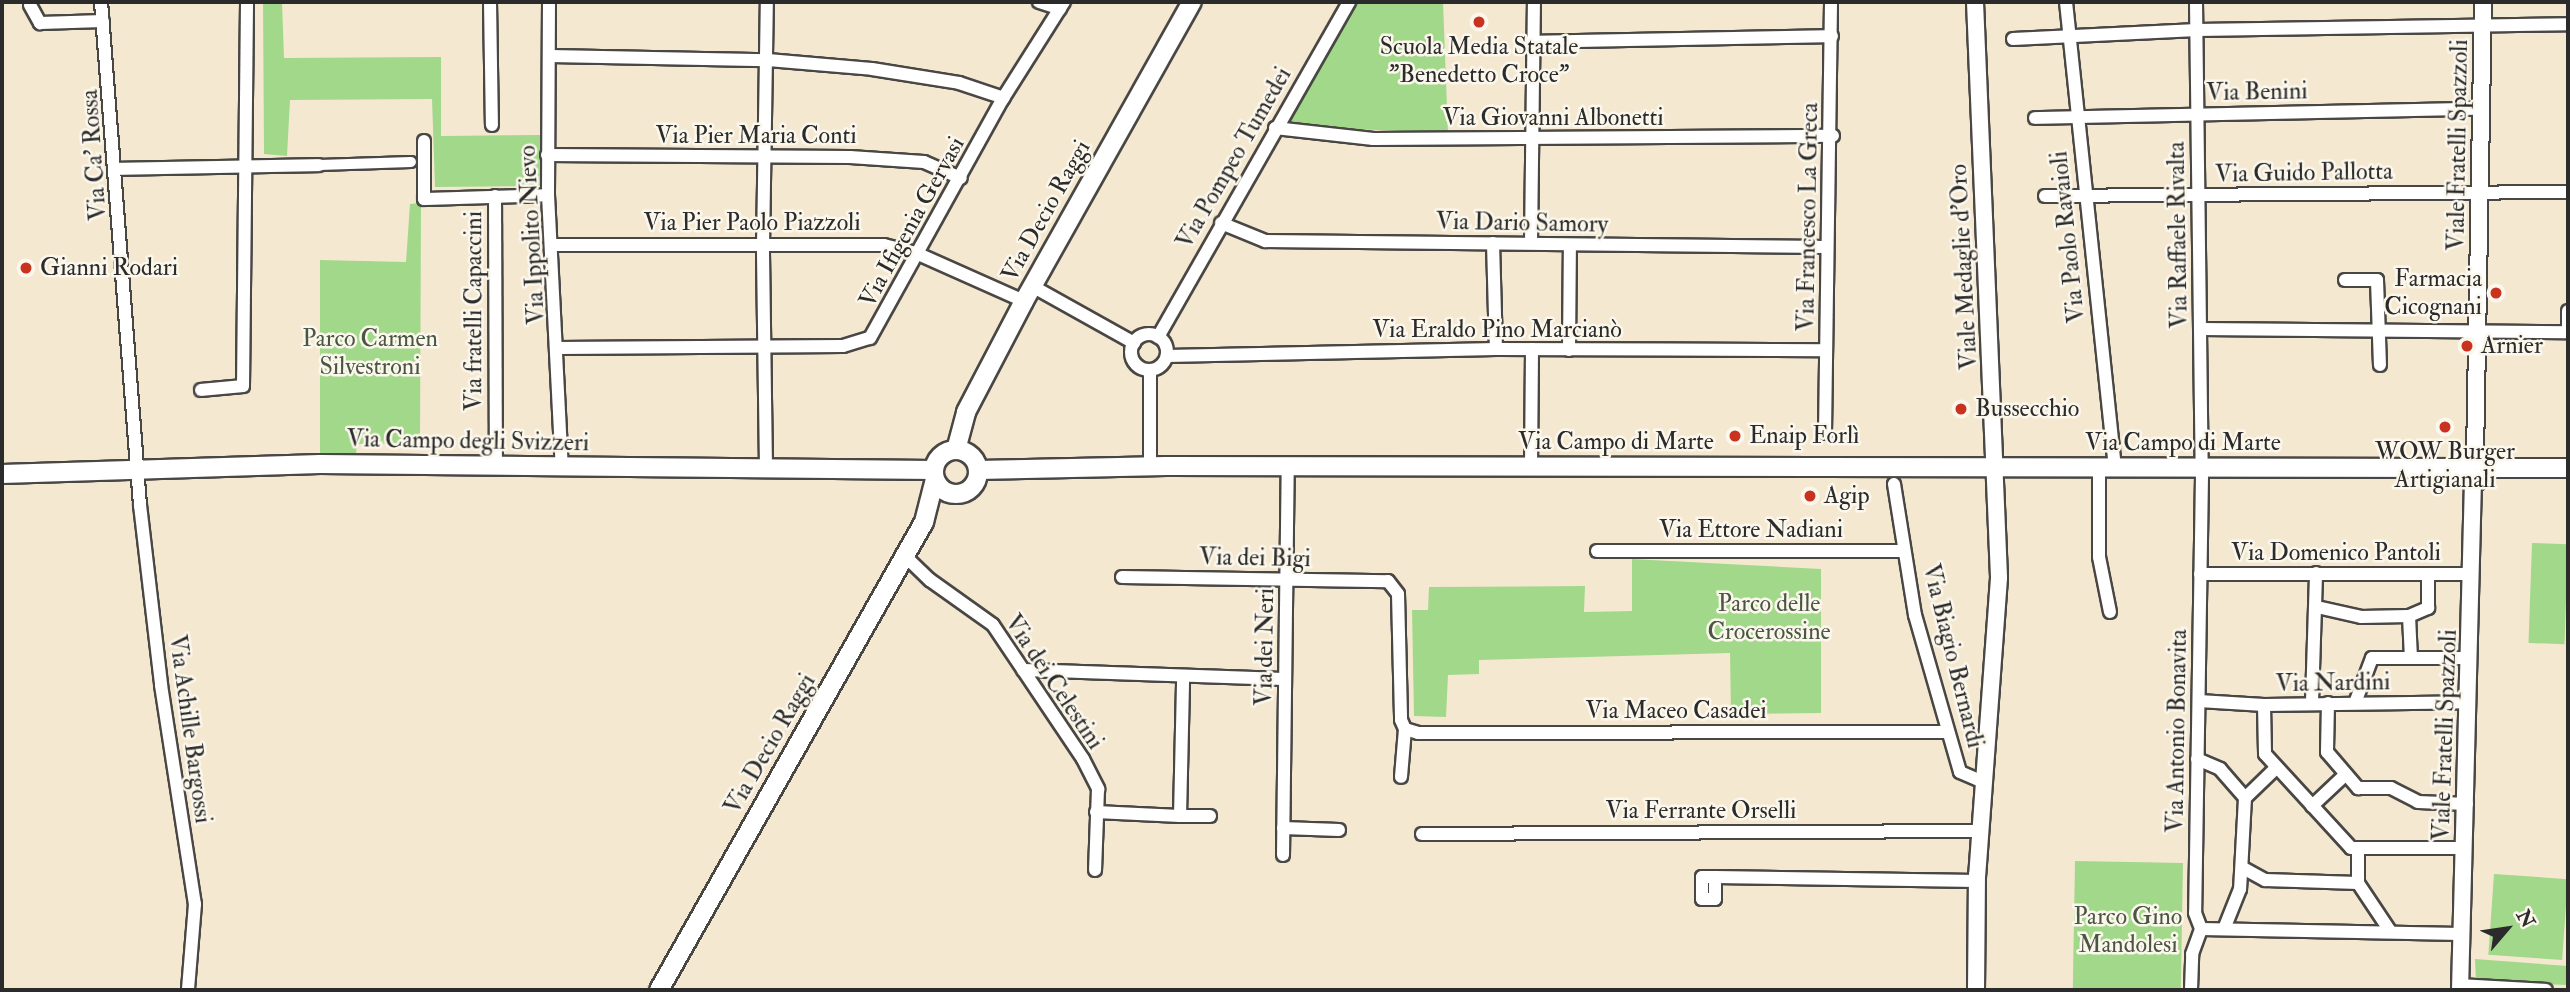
<!DOCTYPE html>
<html>
<head>
<meta charset="utf-8">
<style>
  body { margin:0 }
  #map { position:relative; width:2570px; height:992px; overflow:hidden; background:#f5e8d1; font-family:"IM FELL Double Pica",serif }
  div>[style] { position:absolute }
  [style*='--x'] { left:calc(var(--x)*1px); top:calc(var(--y)*1px); width:calc(var(--w)*1px); rotate:calc(var(--a)*1deg) }
  .green>* { inset:0; background:#a2d889; transform-origin:0 0 }
  .roads { filter:drop-shadow(2px 0 #494744) drop-shadow(-2px 0 #494744) drop-shadow(0 2px #494744) drop-shadow(0 -2px #494744) }
  .pedestrian>* { height:10px; margin:-5px; padding:0 5px; transform-origin:5px; border-radius:5px; background:#fff }
  .minor>* { height:12px; margin:-6px; padding:0 6px; transform-origin:6px; border-radius:6px; background:#fff }
  .minor>.ring { margin:-6px; padding:0; box-sizing:content-box; background:none; border:12px solid #fff; border-radius:50% }
  .tertiary>* { height:16px; margin:-8px; padding:0 8px; transform-origin:8px; border-radius:8px; background:#fff }
  .secondary>* { height:18px; margin:-9px; padding:0 9px; transform-origin:9px; border-radius:9px; background:#fff }
  .secondary>.ring { margin:-9px; padding:0; box-sizing:content-box; background:none; border:18px solid #fff; border-radius:50% }
  .dots>* { width:19px; height:19px; translate:-50% -50%; box-sizing:border-box; border:4px solid #fbf7ec; border-radius:50% }
  span { translate:-50% -50%; white-space:nowrap; text-align:center; line-height:1.15; -webkit-text-stroke:5px #fbf7ec; paint-order:stroke }
  .poi-label { font-size:24px; color:#2b2b2b }
  .left { translate:0 -50%; text-align:left }
  .right { translate:-100% -50%; text-align:right }
  .street-label { font-size:24px; color:#2b2b2b }
  .park-label { font-size:24px; color:#495642 }
  .frame { position:absolute; inset:0; border:4px solid #2b2b2b; pointer-events:none }
  .north { position:absolute; left:2472px; top:894px; width:70px; height:70px; -webkit-text-stroke:5px #fbf7ec; paint-order:stroke; rotate:61deg; font-size:19px; font-weight:700; line-height:28px; text-align:center; color:#2b2b2b }
  .north::after { content:''; display:block; margin:auto; width:24px; height:32px; background:#2b2b2b; clip-path:polygon(50% 0,100% 100%,50% 72%,0 100%) }
</style>
</head>
<body>
<div id="map">
  <div class="green">
    <div style="clip-path:polygon(263px 2px,282px 2px,284px 58px,441px 57px,441px 136px,540px 135px,542px 186px,435px 187px,432px 99px,290px 100px,287px 156px,264px 154px)"></div>
    <div style="clip-path:polygon(1356px 2px,1443px 2px,1448px 133px,1283px 126px)"></div>
    <div style="clip-path:polygon(421px 203px,420px 443px,357px 444px,356px 454px,320px 455px,320px 260px,406px 262px,410px 204px)"></div>
    <div style="left:2532px;top:543px;width:36px;height:100px;rotate:2deg"></div>
    <div style="clip-path:polygon(1632px 559px,1821px 569px,1821px 713px,1731px 714px,1730px 653px,1479px 660px,1479px 674px,1448px 675px,1446px 717px,1414px 716px,1412px 610px,1428px 610px,1429px 587px,1585px 586px,1584px 612px,1632px 611px)"></div>
    <div style="left:2183px;top:863px;width:127px;height:108px;rotate:91deg"></div>
    <div style="left:2494px;top:874px;width:74px;height:81px;rotate:4deg"></div>
    <div style="clip-path:polygon(2475px 959px,2568px 966px,2568px 985px,2476px 982px)"></div>
  </div>
  <div class="roads">
    <div class="pedestrian">
      <div style="--x:319;--y:165;--w:92;--a:-1.9"></div>
    </div>
    <div class="minor">
      <div style="--x:101;--y:2;--w:505;--a:85.57"></div>
      <div style="--x:140;--y:505;--w:181;--a:83.3"></div>
      <div style="--x:161;--y:685;--w:222;--a:81.2"></div>
      <div style="--x:195;--y:904;--w:86;--a:94.7"></div>
      <div style="--x:490;--y:2;--w:123;--a:89.1"></div>
      <div style="--x:549;--y:2;--w:193;--a:90.3"></div>
      <div style="--x:548;--y:195;--w:272;--a:87.1"></div>
      <div style="--x:1039;--y:2;--w:22;--a:18"></div>
      <div style="--x:2066;--y:2;--w:468;--a:84"></div>
      <div style="--x:2196;--y:2;--w:474;--a:89.3"></div>
      <div style="--x:2202;--y:476;--w:437;--a:90.9"></div>
      <div style="--x:2195;--y:913;--w:17;--a:69"></div>
      <div style="--x:30;--y:5;--w:21;--a:61"></div>
      <div style="--x:40;--y:23;--w:63;--a:-1.8"></div>
      <div style="--x:2013;--y:39;--w:184;--a:-2.8"></div>
      <div style="--x:2197;--y:30;--w:371;--a:-0.9"></div>
      <div style="--x:1530;--y:42;--w:302;--a:-1.1"></div>
      <div style="--x:550;--y:56;--w:218;--a:1.1"></div>
      <div style="--x:768;--y:60;--w:104;--a:4.9"></div>
      <div style="--x:872;--y:69;--w:88;--a:9.1"></div>
      <div style="--x:959;--y:83;--w:47;--a:18.4"></div>
      <div style="--x:2035;--y:118;--w:445;--a:-1.2"></div>
      <div style="--x:1275;--y:128;--w:99;--a:6.4"></div>
      <div style="--x:1373;--y:139;--w:460;--a:-0.4"></div>
      <div style="--x:424;--y:141;--w:58;--a:90"></div>
      <div style="--x:424;--y:199;--w:124;--a:-1.8"></div>
      <div style="--x:547;--y:155;--w:303;--a:0.4"></div>
      <div style="--x:850;--y:157;--w:74;--a:3.9"></div>
      <div style="--x:924;--y:162;--w:40;--a:23.4"></div>
      <div style="--x:116;--y:169;--w:203;--a:-1.1"></div>
      <div style="--x:495;--y:196;--w:272;--a:89.8"></div>
      <div style="--x:2045;--y:196;--w:523;--a:-0.44"></div>
      <div style="--x:1221;--y:223;--w:48;--a:22.2"></div>
      <div style="--x:1265;--y:241;--w:561;--a:0.61"></div>
      <div style="--x:1493;--y:243;--w:106;--a:88.4"></div>
      <div style="--x:1531;--y:243;--w:241;--a:-89.3"></div>
      <div style="--x:553;--y:245;--w:331;--a:0"></div>
      <div style="--x:884;--y:245;--w:33;--a:14"></div>
      <div style="--x:916;--y:253;--w:118;--a:24"></div>
      <div style="--x:2345;--y:280;--w:32;--a:0"></div>
      <div style="--x:2377;--y:280;--w:85;--a:88"></div>
      <div style="--x:1032;--y:286;--w:117;--a:29.2"></div>
      <div style="--x:2201;--y:329;--w:367;--a:0.5"></div>
      <div style="--x:2568;--y:332;--w:21;--a:-90"></div>
      <div class="ring" style="left:1131px;top:334px;width:24px;height:24px"></div>
      <div style="--x:1158;--y:337;--w:386;--a:-60.3"></div>
      <div style="--x:558;--y:348;--w:285;--a:-0.4"></div>
      <div style="--x:843;--y:346;--w:28;--a:-17"></div>
      <div style="--x:870;--y:338;--w:272;--a:-61"></div>
      <div style="--x:1002;--y:100;--w:116;--a:-57.7"></div>
      <div style="--x:1569;--y:350;--w:105;--a:-89.5"></div>
      <div style="--x:1167;--y:356;--w:329;--a:-1.2"></div>
      <div style="--x:1496;--y:349;--w:330;--a:0.2"></div>
      <div style="--x:201;--y:390;--w:42;--a:-5.4"></div>
      <div style="--x:243;--y:386;--w:384;--a:-89.4"></div>
      <div style="--x:1825;--y:433;--w:431;--a:-89.2"></div>
      <div style="--x:1150;--y:466;--w:96;--a:-90"></div>
      <div style="--x:1531;--y:466;--w:117;--a:-89.5"></div>
      <div style="--x:766;--y:468;--w:221;--a:-90.8"></div>
      <div style="--x:763;--y:247;--w:245;--a:-89.1"></div>
      <div style="--x:2099;--y:468;--w:89;--a:90"></div>
      <div style="--x:2099;--y:557;--w:56;--a:78.7"></div>
      <div style="--x:1894;--y:484;--w:133;--a:80.9"></div>
      <div style="--x:1915;--y:615;--w:163;--a:74"></div>
      <div style="--x:1960;--y:772;--w:26;--a:23"></div>
      <div style="--x:1597;--y:551;--w:307;--a:0"></div>
      <div style="--x:905;--y:556;--w:35;--a:44"></div>
      <div style="--x:930;--y:580;--w:77;--a:35.5"></div>
      <div style="--x:993;--y:625;--w:161;--a:56.1"></div>
      <div style="--x:1083;--y:759;--w:34;--a:63"></div>
      <div style="--x:1098;--y:789;--w:81;--a:92.1"></div>
      <div style="--x:2200;--y:574;--w:271;--a:0"></div>
      <div style="--x:1122;--y:577;--w:266;--a:0.9"></div>
      <div style="--x:1388;--y:581;--w:16;--a:52"></div>
      <div style="--x:1398;--y:594;--w:126;--a:88.6"></div>
      <div style="--x:1401;--y:720;--w:10;--a:66"></div>
      <div style="--x:1405;--y:729;--w:48;--a:94.8"></div>
      <div style="--x:2317;--y:607;--w:45;--a:12.8"></div>
      <div style="--x:2361;--y:617;--w:48;--a:-1.2"></div>
      <div style="--x:2409;--y:616;--w:21;--a:-23"></div>
      <div style="--x:2428;--y:608;--w:34;--a:-90"></div>
      <div style="--x:2409;--y:616;--w:42;--a:87.3"></div>
      <div style="--x:1023;--y:670;--w:262;--a:2"></div>
      <div style="--x:2199;--y:701;--w:65;--a:3.5"></div>
      <div style="--x:2264;--y:705;--w:204;--a:-0.8"></div>
      <div style="--x:2312;--y:702;--w:129;--a:-88.2"></div>
      <div style="--x:2328;--y:703;--w:49;--a:91.2"></div>
      <div style="--x:2327;--y:752;--w:48;--a:49.3"></div>
      <div style="--x:2358;--y:788;--w:33;--a:0"></div>
      <div style="--x:2391;--y:788;--w:30;--a:27"></div>
      <div style="--x:2418;--y:802;--w:49;--a:2.3"></div>
      <div style="--x:2355;--y:703;--w:48;--a:-69.3"></div>
      <div style="--x:2372;--y:658;--w:98;--a:0"></div>
      <div style="--x:2264;--y:705;--w:49;--a:88.8"></div>
      <div style="--x:2265;--y:754;--w:127;--a:47.5"></div>
      <div style="--x:2351;--y:848;--w:113;--a:0"></div>
      <div style="--x:1405;--y:729;--w:14;--a:17"></div>
      <div style="--x:1418;--y:733;--w:530;--a:-0.11"></div>
      <div style="--x:2197;--y:759;--w:25;--a:23"></div>
      <div style="--x:2220;--y:769;--w:38;--a:49"></div>
      <div style="--x:2245;--y:798;--w:91;--a:93.1"></div>
      <div style="--x:2240;--y:889;--w:43;--a:111.8"></div>
      <div style="--x:2245;--y:798;--w:43;--a:-44.1"></div>
      <div style="--x:2312;--y:806;--w:45;--a:-43.2"></div>
      <div style="--x:1096;--y:812;--w:84;--a:2.7"></div>
      <div style="--x:1180;--y:816;--w:137;--a:-88.7"></div>
      <div style="--x:1180;--y:816;--w:30;--a:0"></div>
      <div style="--x:1283;--y:828;--w:56;--a:2"></div>
      <div style="--x:1422;--y:834;--w:559;--a:-0.31"></div>
      <div style="--x:2358;--y:849;--w:34;--a:90"></div>
      <div style="--x:1283;--y:855;--w:389;--a:-89.3"></div>
      <div style="--x:2243;--y:868;--w:25;--a:29"></div>
      <div style="--x:2265;--y:880;--w:93;--a:1.8"></div>
      <div style="--x:1715;--y:877;--w:13;--a:180"></div>
      <div style="--x:1702;--y:877;--w:22;--a:90"></div>
      <div style="--x:1702;--y:899;--w:13;--a:0"></div>
      <div style="--x:1715;--y:899;--w:22;--a:-90"></div>
      <div style="--x:1715;--y:877;--w:262;--a:0.9"></div>
      <div style="--x:2358;--y:883;--w:58;--a:56.3"></div>
      <div style="--x:2201;--y:929;--w:260;--a:1.1"></div>
      <div style="--x:2460;--y:985;--w:86;--a:3.3"></div>
      <div style="--x:2191;--y:990;--w:36;--a:-88"></div>
      <div style="--x:2192;--y:954;--w:27;--a:-70"></div>
    </div>
    <div class="tertiary">
      <div style="--x:1975;--y:2;--w:576;--a:87.61"></div>
      <div style="--x:1999;--y:578;--w:298;--a:94.2"></div>
      <div style="--x:1977;--y:875;--w:115;--a:90.5"></div>
      <div style="--x:2475;--y:457;--w:455;--a:-89"></div>
      <div style="--x:2460;--y:990;--w:510;--a:-88.54"></div>
    </div>
    <div class="secondary">
      <div style="--x:956;--y:450;--w:39;--a:-75"></div>
      <div style="--x:966;--y:412;--w:125;--a:-62.4"></div>
      <div style="--x:1024;--y:301;--w:343;--a:-60.7"></div>
      <div class="ring" style="left:934px;top:450px;width:26px;height:26px"></div>
      <div style="--x:2464;--y:468;--w:9;--a:69"></div>
      <div style="--x:2467;--y:476;--w:11;--a:27"></div>
      <div style="--x:2477;--y:481;--w:17;--a:-50"></div>
      <div style="--x:2464;--y:468;--w:16;--a:-45"></div>
      <div style="--x:2475;--y:457;--w:17;--a:40"></div>
      <div style="--x:2488;--y:468;--w:80;--a:0"></div>
      <div style="--x:978;--y:470;--w:188;--a:-1.2"></div>
      <div style="--x:1166;--y:466;--w:1298;--a:0.09"></div>
      <div style="--x:2;--y:474;--w:318;--a:-1.8"></div>
      <div style="--x:320;--y:464;--w:614;--a:0.56"></div>
      <div style="--x:659;--y:990;--w:538;--a:-60.48"></div>
      <div style="--x:924;--y:522;--w:44;--a:-75.7"></div>
    </div>
  </div>
  <div class="dots">
    <div style="left:1479px;top:22px;background:#c8321e"></div>
    <div style="left:26px;top:268px;background:#c8321e"></div>
    <div style="left:2496px;top:293px;background:#c8321e"></div>
    <div style="left:2467px;top:346px;background:#c8321e"></div>
    <div style="left:1961px;top:409px;background:#c8321e"></div>
    <div style="left:2445px;top:427px;background:#c8321e"></div>
    <div style="left:1735px;top:436px;background:#c8321e"></div>
    <div style="left:1810px;top:496px;background:#c8321e"></div>
  </div>
  <div class="poi-label">
    <span style="left:1479px;top:61px">Scuola Media Statale<br>"Benedetto Croce"</span>
    <span class="left" style="left:40px;top:268px">Gianni Rodari</span>
    <span class="right" style="left:2482px;top:293px">Farmacia<br>Cicognani</span>
    <span class="left" style="left:2481px;top:346px">Arnier</span>
    <span class="left" style="left:1975px;top:409px">Bussecchio</span>
    <span class="left" style="left:1749px;top:436px">Enaip Forlì</span>
    <span style="left:2445px;top:466px">WOW Burger<br>Artigianali</span>
    <span class="left" style="left:1824px;top:496px">Agip</span>
  </div>
  <div class="street-label">
    <span style="left:2257px;top:92px;rotate:-1deg">Via Benini</span>
    <span style="left:1553px;top:118px">Via Giovanni Albonetti</span>
    <span style="left:756px;top:136px">Via Pier Maria Conti</span>
    <span style="left:2458px;top:145px;rotate:-89deg">Viale Fratelli Spazzoli</span>
    <span style="left:94px;top:155px;rotate:-94deg">Via Ca' Rossa</span>
    <span style="left:1234px;top:158px;rotate:-60deg">Via Pompeo Tumedei</span>
    <span style="left:2304px;top:173px;rotate:-1deg">Via Guido Pallotta</span>
    <span style="left:1046px;top:211px;rotate:-61deg">Via Decio Raggi</span>
    <span style="left:1808px;top:217px;rotate:-89deg">Via Francesco La Greca</span>
    <span style="left:912px;top:222px;rotate:-61deg">Via Ifigenia Gervasi</span>
    <span style="left:752px;top:223px">Via Pier Paolo Piazzoli</span>
    <span style="left:1522px;top:223px;rotate:1deg">Via Dario Samory</span>
    <span style="left:532px;top:235px;rotate:-93deg">Via Ippolito Nievo</span>
    <span style="left:2178px;top:235px;rotate:-91deg">Via Raffaele Rivalta</span>
    <span style="left:2068px;top:237px;rotate:-96deg">Via Paolo Ravaioli</span>
    <span style="left:1964px;top:267px;rotate:-93deg">Viale Medaglie d'Oro</span>
    <span style="left:474px;top:311px;rotate:-90deg">Via fratelli Capaccini</span>
    <span style="left:1497px;top:330px">Via Eraldo Pino Marcianò</span>
    <span style="left:468px;top:441px;rotate:1deg">Via Campo degli Svizzeri</span>
    <span style="left:1616px;top:442px">Via Campo di Marte</span>
    <span style="left:2183px;top:443px">Via Campo di Marte</span>
    <span style="left:1751px;top:530px">Via Ettore Nadiani</span>
    <span style="left:2336px;top:553px">Via Domenico Pantoli</span>
    <span style="left:1255px;top:558px;rotate:1deg">Via dei Bigi</span>
    <span style="left:1265px;top:647px;rotate:-89deg">Via dei Neri</span>
    <span style="left:1953px;top:656px;rotate:76deg">Via Biagio Bernardi</span>
    <span style="left:1054px;top:682px;rotate:56deg">Via dei Celestini</span>
    <span style="left:2333px;top:683px;rotate:-1deg">Via Nardini</span>
    <span style="left:1676px;top:711px">Via Maceo Casadei</span>
    <span style="left:190px;top:729px;rotate:82deg">Via Achille Bargossi</span>
    <span style="left:2177px;top:731px;rotate:-89deg">Via Antonio Bonavita</span>
    <span style="left:2445px;top:735px;rotate:-88deg">Viale Fratelli Spazzoli</span>
    <span style="left:770px;top:744px;rotate:-60deg">Via Decio Raggi</span>
    <span style="left:1701px;top:811px">Via Ferrante Orselli</span>
  </div>
  <div class="park-label">
    <span style="left:370px;top:353px">Parco Carmen<br>Silvestroni</span>
    <span style="left:1769px;top:618px">Parco delle<br>Crocerossine</span>
    <span style="left:2128px;top:931px">Parco Gino<br>Mandolesi</span>
  </div>
  <div class="frame"></div>
  <div class="north">N</div>
</div>
</body>
</html>
